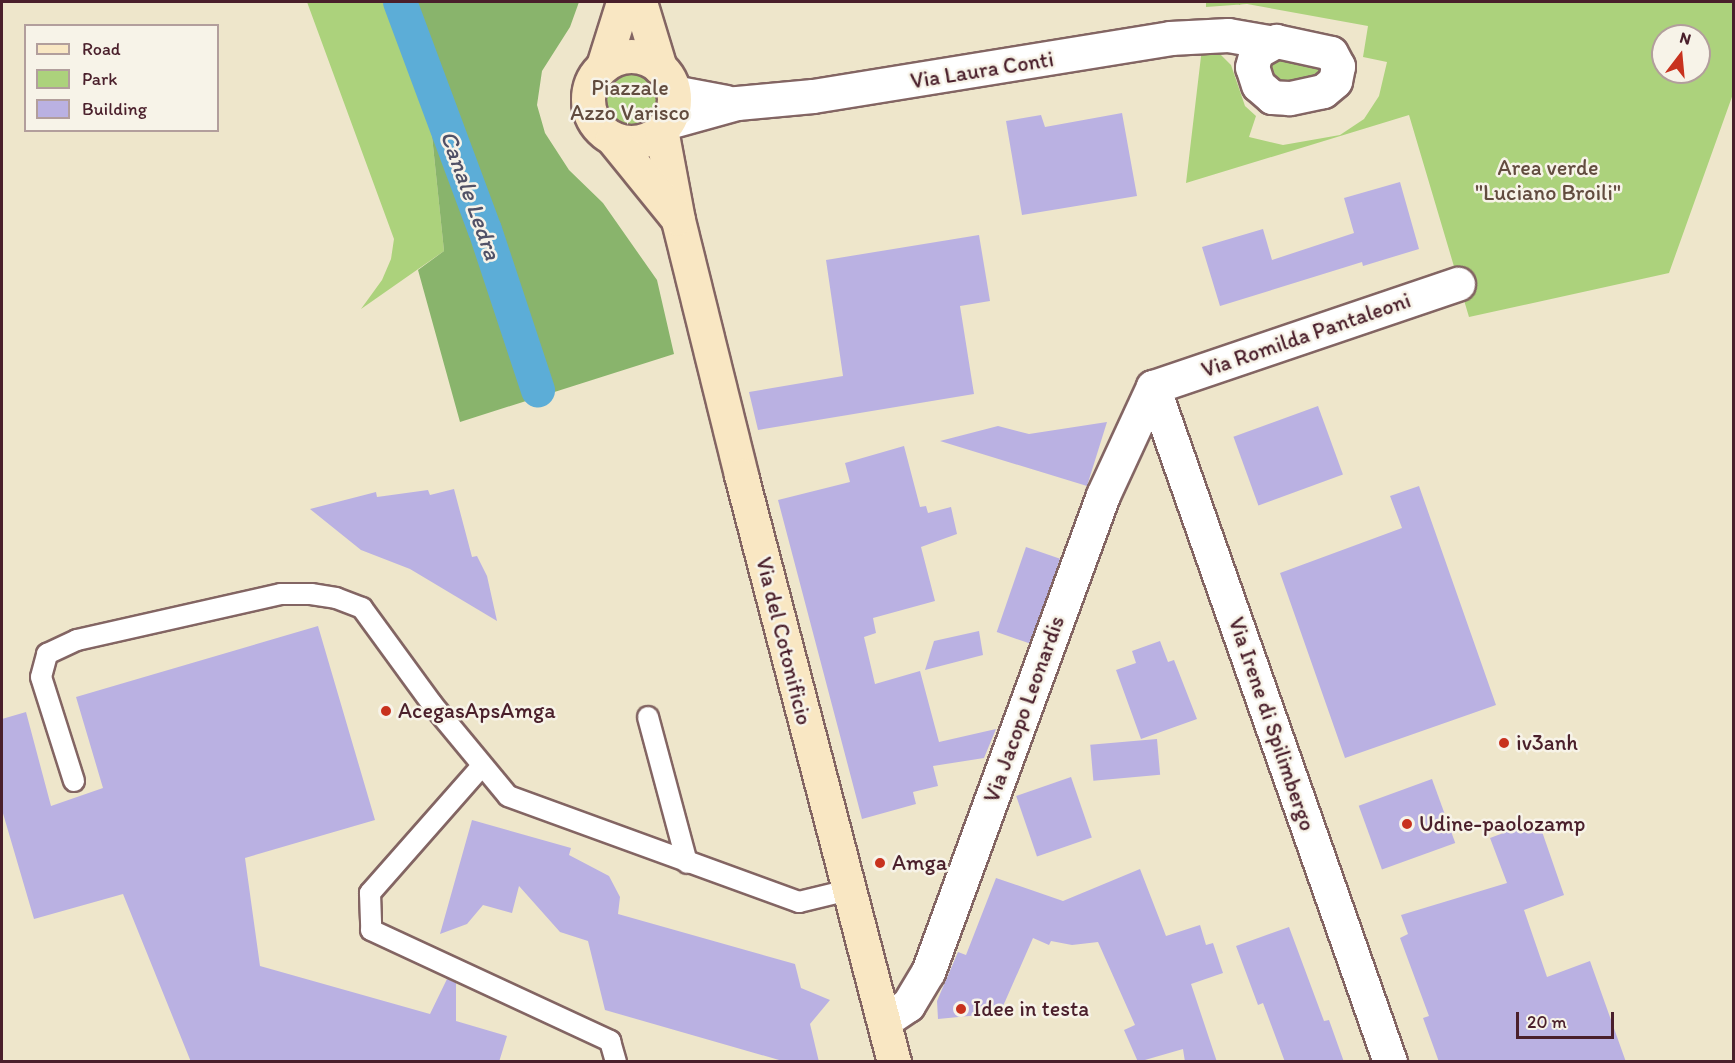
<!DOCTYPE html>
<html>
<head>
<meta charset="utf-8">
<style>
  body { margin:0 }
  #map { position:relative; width:1735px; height:1063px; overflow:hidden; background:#eee6cb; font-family:Itim,sans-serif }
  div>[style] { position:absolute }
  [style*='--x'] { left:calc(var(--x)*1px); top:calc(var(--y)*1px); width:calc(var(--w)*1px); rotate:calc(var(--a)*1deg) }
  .green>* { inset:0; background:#acd27c }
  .forest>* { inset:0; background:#89b46c }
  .canal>* { height:34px; margin:-17px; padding:0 17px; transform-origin:17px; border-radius:17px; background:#5cadd7 }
  .building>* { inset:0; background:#bab1e2; transform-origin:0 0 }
  .roads { filter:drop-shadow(2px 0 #836563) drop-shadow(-2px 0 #836563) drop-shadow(0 2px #836563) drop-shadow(0 -2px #836563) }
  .service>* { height:20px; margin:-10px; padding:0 10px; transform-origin:10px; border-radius:10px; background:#fff }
  .minor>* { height:33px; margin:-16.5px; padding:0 16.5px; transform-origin:16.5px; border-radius:16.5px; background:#fff }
  .secondary>* { height:33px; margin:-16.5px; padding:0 16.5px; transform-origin:16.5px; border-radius:16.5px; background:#f9e7c3 }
  .secondary>.ring { margin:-16.5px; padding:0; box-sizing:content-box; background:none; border:33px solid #f9e7c3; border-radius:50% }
  .dots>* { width:16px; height:16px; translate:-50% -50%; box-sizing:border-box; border:3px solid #f7f3e8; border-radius:50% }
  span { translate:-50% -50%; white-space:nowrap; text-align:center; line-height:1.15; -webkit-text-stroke:5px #f7f3e8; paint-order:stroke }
  .street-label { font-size:22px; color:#4a1f2b }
  .park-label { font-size:22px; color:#624c3f }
  .poi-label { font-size:22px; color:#4a1f2b }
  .left { translate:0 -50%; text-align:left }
  .water-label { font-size:24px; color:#505167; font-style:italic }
  .frame { position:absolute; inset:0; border:3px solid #4a1f2b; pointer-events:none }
  .legend { position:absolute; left:24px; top:24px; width:195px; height:108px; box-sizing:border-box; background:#f7f3e8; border:2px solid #b29e9c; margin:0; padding:8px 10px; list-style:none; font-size:18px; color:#4a1f2b }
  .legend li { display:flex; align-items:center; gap:12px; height:30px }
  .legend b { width:30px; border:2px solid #b29e9c }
  .north { position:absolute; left:1651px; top:24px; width:60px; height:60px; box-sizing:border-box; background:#f7f3e8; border:2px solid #b29e9c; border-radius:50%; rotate:16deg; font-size:16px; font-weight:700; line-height:24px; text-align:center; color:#4a1f2b }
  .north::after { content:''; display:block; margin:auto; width:21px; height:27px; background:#c8321e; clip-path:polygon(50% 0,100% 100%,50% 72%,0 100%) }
  .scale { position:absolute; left:1516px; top:1012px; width:98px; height:27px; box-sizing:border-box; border:3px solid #4a1f2b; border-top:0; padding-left:8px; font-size:18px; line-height:21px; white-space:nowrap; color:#4a1f2b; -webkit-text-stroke:4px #f7f3e8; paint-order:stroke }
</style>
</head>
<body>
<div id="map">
  <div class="green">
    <div style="clip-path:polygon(307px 2px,390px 2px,430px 117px,444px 251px,361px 309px,382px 280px,391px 259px,394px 239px)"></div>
    <div style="clip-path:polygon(evenodd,1206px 2px,1733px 2px,1733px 94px,1669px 273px,1469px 317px,1409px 115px,1186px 183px,1202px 48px,1216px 50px,1231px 65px,1245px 106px,1256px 116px,1249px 137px,1283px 145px,1340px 135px,1364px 119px,1379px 96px,1387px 62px,1363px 57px,1368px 26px,1247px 4px,1206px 7px,1206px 2px,1663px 36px,1699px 36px,1699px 72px,1663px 72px,1663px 36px)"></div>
    <div style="clip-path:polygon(1275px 54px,1318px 61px,1325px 76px,1274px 85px,1266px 64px)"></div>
    <div style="clip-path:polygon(626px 56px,650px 61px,673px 92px,653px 136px,633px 142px,602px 132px,594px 122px,587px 98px,595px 75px,614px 59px)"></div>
  </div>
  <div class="forest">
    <div style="clip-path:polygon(390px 2px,579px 2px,570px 27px,542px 71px,537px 105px,545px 133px,569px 170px,603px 203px,657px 280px,674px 354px,460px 422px,418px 270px,444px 251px,430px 117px)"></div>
  </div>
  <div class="canal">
    <div style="--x:400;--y:2;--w:243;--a:69.6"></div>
    <div style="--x:485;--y:230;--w:169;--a:71.7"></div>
  </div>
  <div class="building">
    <div style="clip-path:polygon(1122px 113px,1137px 196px,1022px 215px,1006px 121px,1041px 115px,1045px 127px)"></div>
    <div style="clip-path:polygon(1400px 182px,1419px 249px,1363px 266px,1362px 262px,1220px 306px,1202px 247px,1263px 229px,1272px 260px,1354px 233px,1344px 198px)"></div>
    <div style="clip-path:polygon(979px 235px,990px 301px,960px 306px,974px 394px,758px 430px,749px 392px,843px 376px,826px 260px)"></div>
    <div style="left:1318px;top:406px;width:73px;height:90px;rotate:70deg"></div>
    <div style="clip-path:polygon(1107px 422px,1087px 486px,940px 441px,998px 426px,1029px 434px)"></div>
    <div style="clip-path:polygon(904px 446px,920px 507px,926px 506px,928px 513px,951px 507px,957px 534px,921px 547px,935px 601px,873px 618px,876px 633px,864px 637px,875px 684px,920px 671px,939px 742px,996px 729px,984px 758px,933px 766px,938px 786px,913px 792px,916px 804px,862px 819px,778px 500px,850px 482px,845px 463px)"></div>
    <div style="clip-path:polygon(1419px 486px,1496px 705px,1345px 758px,1280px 573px,1402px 528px,1390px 496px)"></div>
    <div style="clip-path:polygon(454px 489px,472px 557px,477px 556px,487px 576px,497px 621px,410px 569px,361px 550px,310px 509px,376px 492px,377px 497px,428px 490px,430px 495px)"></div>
    <div style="left:1026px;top:547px;width:36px;height:90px;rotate:19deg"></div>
    <div style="clip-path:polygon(318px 626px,375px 820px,245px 858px,260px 966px,430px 1014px,447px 979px,456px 983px,456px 1021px,507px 1036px,499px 1062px,191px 1062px,123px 894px,34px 919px,2px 810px,2px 719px,26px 712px,51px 806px,103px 788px,76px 697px)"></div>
    <div style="clip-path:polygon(979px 631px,983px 655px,925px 670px,934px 641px)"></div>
    <div style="clip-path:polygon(1160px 641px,1168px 662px,1174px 660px,1197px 719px,1141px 739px,1116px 670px,1136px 663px,1132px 651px)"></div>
    <div style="left:1157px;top:739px;width:36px;height:67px;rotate:85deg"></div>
    <div style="left:1071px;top:777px;width:64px;height:58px;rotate:71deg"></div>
    <div style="left:1432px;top:779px;width:68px;height:78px;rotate:70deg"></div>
    <div style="clip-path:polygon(472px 820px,571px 848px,569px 855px,609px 876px,620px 897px,618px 914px,795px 964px,801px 988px,830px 1000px,810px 1024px,819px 1062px,786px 1062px,605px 1010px,588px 941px,560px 932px,519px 886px,512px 913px,483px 905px,467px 924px,440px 934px)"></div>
    <div style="clip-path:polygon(1538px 820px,1564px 895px,1524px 910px,1547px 977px,1590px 961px,1626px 1062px,1439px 1062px,1423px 1018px,1429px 1016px,1400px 938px,1408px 934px,1401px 915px,1507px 883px,1490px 838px)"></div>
    <div style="clip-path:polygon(1140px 869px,1166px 936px,1200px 925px,1206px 945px,1213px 943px,1223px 973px,1191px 984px,1217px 1062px,1185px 1062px,1183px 1049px,1138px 1062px,1124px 1030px,1135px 1025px,1098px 942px,1072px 945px,1051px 941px,1049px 945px,1033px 938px,1000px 1013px,938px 1019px,937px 1001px,958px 952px,966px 955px,996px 878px,1063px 901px)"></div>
    <div style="clip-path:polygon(1289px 927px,1324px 1021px,1329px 1020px,1344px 1062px,1285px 1062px,1263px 1003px,1258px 1005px,1236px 946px)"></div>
  </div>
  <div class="roads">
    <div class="service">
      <div style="--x:648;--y:717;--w:151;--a:75"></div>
      <div style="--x:481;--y:767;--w:168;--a:131.4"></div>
      <div style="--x:370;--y:893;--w:37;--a:88"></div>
      <div style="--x:371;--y:930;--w:264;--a:24.9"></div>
      <div style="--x:610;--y:1041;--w:22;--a:74"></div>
      <div style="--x:74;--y:781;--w:109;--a:-107.6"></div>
      <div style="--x:41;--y:677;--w:24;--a:-75"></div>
      <div style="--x:47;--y:654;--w:33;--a:-25"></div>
      <div style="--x:77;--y:640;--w:209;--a:-12.7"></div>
      <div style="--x:281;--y:594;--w:30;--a:0"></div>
      <div style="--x:311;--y:594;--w:25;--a:9"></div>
      <div style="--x:336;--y:598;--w:28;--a:21"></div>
      <div style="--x:362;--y:608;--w:119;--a:53.9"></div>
      <div style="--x:432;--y:704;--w:119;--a:50.4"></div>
      <div style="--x:508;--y:796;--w:310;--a:20"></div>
      <div style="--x:799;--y:902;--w:51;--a:-13.5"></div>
    </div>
    <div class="minor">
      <div style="--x:1276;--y:41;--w:56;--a:12.3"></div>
      <div style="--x:1331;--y:53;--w:15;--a:62"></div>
      <div style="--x:1338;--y:66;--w:15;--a:101"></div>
      <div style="--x:1335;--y:81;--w:16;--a:140"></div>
      <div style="--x:1323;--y:91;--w:35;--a:168"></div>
      <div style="--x:1289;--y:98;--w:17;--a:-177"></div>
      <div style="--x:1272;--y:97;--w:18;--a:-139"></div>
      <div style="--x:1258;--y:85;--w:19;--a:-108"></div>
      <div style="--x:1252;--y:67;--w:16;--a:-75"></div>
      <div style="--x:1256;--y:52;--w:23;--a:-29"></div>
      <div style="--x:673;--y:92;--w:54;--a:10.7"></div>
      <div style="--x:668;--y:122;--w:72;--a:-15.4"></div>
      <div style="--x:737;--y:103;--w:76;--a:-5.3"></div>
      <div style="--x:813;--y:96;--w:362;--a:-9.2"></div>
      <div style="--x:1170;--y:38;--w:58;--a:-3"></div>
      <div style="--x:1228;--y:35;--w:41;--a:9.9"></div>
      <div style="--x:1153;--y:387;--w:715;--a:70.65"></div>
      <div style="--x:1153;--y:387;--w:322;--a:-18.7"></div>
      <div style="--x:884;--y:1021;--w:29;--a:-34"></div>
      <div style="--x:908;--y:1005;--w:39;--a:-59"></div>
      <div style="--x:928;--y:972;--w:508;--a:-69.85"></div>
      <div style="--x:1103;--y:495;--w:119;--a:-65.2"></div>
    </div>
    <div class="secondary">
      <div style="--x:640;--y:2;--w:69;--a:73.1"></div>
      <div class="ring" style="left:588px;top:56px;width:53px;height:53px"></div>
      <div style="--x:603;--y:66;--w:67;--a:-72.6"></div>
      <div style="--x:661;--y:129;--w:93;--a:79.4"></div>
      <div style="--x:678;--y:220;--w:263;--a:76.1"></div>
      <div style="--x:741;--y:475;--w:607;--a:75.39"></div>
      <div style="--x:612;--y:138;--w:103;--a:50.9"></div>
    </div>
  </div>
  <div class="dots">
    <div style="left:386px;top:711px;background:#c8321e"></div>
    <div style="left:1504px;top:743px;background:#c8321e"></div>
    <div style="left:1407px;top:824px;background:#c8321e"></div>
    <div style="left:880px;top:863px;background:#c8321e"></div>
    <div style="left:961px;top:1009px;background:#c8321e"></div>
  </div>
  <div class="street-label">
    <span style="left:982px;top:70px;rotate:-9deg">Via Laura Conti</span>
    <span style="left:1306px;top:335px;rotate:-19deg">Via Romilda Pantaleoni</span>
    <span style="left:784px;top:641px;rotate:76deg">Via del Cotonificio</span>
    <span style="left:1024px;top:709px;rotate:-70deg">Via Jacopo Leonardis</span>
    <span style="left:1272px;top:724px;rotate:71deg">Via Irene di Spilimbergo</span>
  </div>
  <div class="park-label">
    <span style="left:630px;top:100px">Piazzale<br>Azzo Varisco</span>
    <span style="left:1548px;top:180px">Area verde<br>"Luciano Broili"</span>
  </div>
  <div class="poi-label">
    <span class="left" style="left:398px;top:711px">AcegasApsAmga</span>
    <span class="left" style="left:1516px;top:743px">iv3anh</span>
    <span class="left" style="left:1419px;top:824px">Udine-paolozamp</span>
    <span class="left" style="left:892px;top:863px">Amga</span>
    <span class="left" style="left:973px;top:1009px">Idee in testa</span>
  </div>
  <div class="water-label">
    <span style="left:471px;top:195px;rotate:70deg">Canale Ledra</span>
  </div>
  <div class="frame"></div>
  <ul class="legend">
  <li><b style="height:8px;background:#f9e7c3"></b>Road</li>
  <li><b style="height:16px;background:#acd27c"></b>Park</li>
  <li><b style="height:16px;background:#bab1e2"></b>Building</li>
  </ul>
  <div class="north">N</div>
  <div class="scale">20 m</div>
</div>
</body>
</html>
